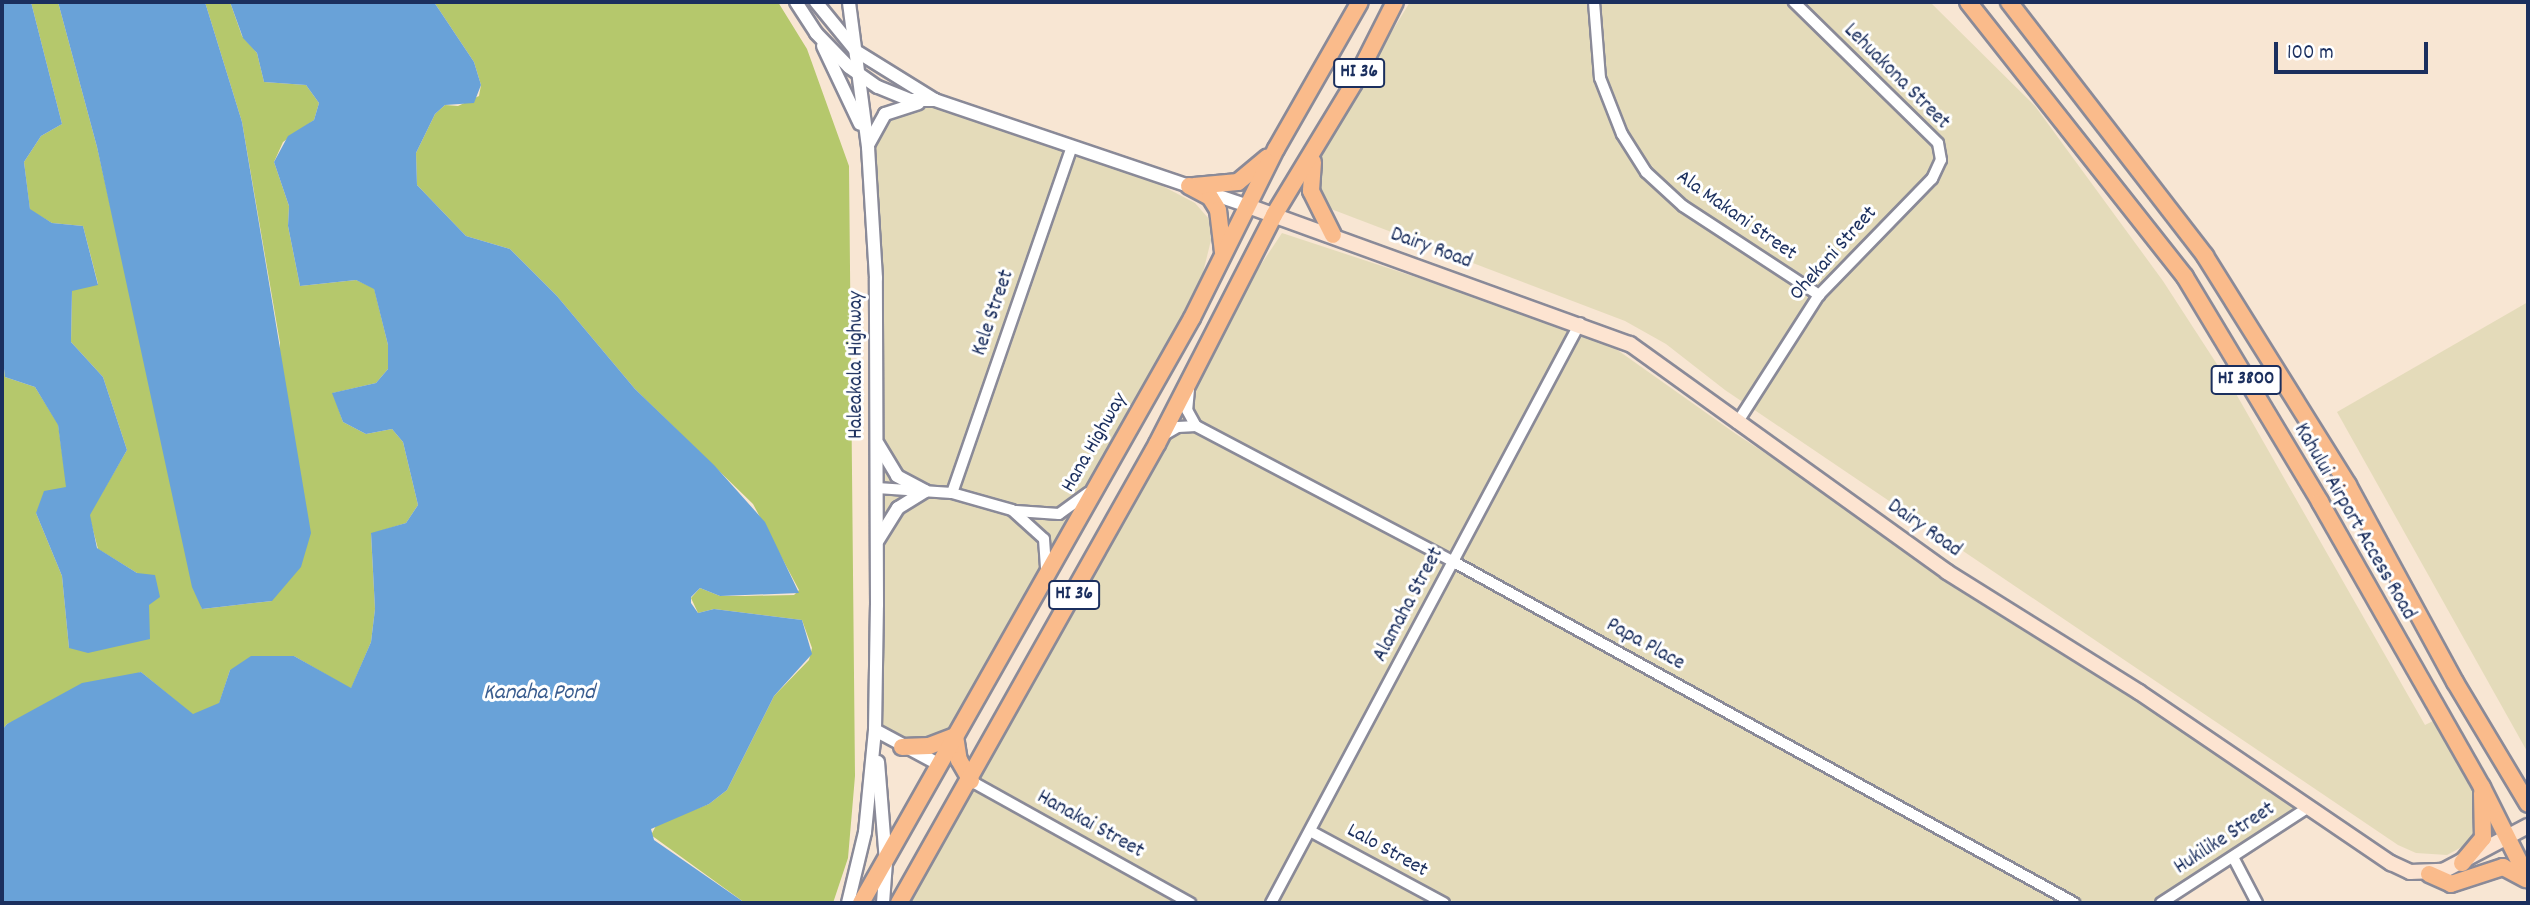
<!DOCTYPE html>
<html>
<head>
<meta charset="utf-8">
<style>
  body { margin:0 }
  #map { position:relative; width:2530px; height:905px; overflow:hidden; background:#f8e6d3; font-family:Dekko,sans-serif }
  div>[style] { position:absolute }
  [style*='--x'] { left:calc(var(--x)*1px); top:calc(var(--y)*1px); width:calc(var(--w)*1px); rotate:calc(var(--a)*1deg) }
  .built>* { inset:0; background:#e4dbba }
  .green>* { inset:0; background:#b5c86c }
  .water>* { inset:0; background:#69a2d8 }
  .roads { filter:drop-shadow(2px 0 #8a8a98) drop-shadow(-2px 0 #8a8a98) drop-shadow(0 2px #8a8a98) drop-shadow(0 -2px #8a8a98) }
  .minor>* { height:10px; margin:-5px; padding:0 5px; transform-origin:5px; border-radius:5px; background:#fff }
  .tertiary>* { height:12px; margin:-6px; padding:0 6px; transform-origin:6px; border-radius:6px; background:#fff }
  .secondary>* { height:14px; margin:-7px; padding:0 7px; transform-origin:7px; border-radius:7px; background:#fde4d1 }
  .primary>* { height:16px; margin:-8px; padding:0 8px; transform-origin:8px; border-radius:8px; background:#fabb8b }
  span { translate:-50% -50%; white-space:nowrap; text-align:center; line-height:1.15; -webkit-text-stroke:6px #fff; paint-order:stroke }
  .shield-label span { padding:2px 5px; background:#fff; border:2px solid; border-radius:5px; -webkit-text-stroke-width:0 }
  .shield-label { font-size:19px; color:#1b2f5e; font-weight:700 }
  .street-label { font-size:21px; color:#1b2f5e }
  .water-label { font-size:23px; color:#3a5d8f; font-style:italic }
  .frame { position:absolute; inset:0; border:4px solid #1b2f5e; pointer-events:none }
  .scale { position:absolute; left:2274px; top:42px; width:154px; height:32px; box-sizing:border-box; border:4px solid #1b2f5e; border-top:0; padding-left:9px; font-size:21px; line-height:24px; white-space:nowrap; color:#1b2f5e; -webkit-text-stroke:5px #fff; paint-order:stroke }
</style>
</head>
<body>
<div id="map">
  <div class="built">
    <div style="clip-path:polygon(1410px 2px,1930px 2px,2035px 106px,2163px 281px,2235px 392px,2425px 725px,2449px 713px,2508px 822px,2447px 855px,2416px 853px,2398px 845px,1725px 390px,1666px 344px,1625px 321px,1331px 209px,1316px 190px,1315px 157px)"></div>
    <div style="clip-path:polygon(935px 100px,1113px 160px,1195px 203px,1209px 219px,1211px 240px,1192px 318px,940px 765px,875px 730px,873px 131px,877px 123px)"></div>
    <div style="clip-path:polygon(1282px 233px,1582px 332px,1616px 349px,1736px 434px,2309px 807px,2161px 903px,899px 903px,1222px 323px)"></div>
    <div style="clip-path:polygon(2528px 302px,2528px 753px,2337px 412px)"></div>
  </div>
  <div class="green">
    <div style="clip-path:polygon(31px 2px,58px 2px,97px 147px,202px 609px,272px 601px,280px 343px,242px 122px,205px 2px,230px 2px,242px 36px,257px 53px,264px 82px,306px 85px,319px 103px,314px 120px,283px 142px,274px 162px,289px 206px,288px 226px,300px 286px,356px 280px,374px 288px,388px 345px,388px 369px,376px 383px,333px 393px,343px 422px,366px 434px,392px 429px,403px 442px,418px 505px,406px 523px,371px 534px,375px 609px,371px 642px,351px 689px,294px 656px,230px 670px,219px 704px,193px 715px,141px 672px,7px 724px,2px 730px,2px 353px,5px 377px,35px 387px,58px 424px,67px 487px,36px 513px,62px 576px,69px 648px,137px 573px,98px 549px,89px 515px,127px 450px,103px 377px,71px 342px,72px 290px,98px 284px,83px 226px,52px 223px,30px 210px,24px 162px,41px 136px,62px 124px)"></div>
    <div style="clip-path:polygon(434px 2px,778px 2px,807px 49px,849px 166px,855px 776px,848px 858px,833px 903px,745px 903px,651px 835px,657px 824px,709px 804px,727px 790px,774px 696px,809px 660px,812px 648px,802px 620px,714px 609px,698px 613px,691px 598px,700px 588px,720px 596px,745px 596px,794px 595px,799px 590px,753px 504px,635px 389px,557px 296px,510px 249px,466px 236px,417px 185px,416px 153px,435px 114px,445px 105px,458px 106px,479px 96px,481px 85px,474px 62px)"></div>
  </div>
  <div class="water">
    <div style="clip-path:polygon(2px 2px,31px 2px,62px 124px,41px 136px,24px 162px,30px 209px,52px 223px,83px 226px,98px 285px,72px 291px,71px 342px,103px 377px,127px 450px,90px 515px,97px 548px,137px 573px,155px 575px,160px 597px,149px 605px,150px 639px,88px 653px,69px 648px,62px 576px,36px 513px,44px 491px,66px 487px,58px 425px,35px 387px,5px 377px,2px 353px)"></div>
    <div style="clip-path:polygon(58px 2px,205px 2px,242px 122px,311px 533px,301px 567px,272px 601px,202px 609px,192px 587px,97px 147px)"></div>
    <div style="clip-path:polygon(230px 2px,434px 2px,474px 62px,481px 85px,474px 103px,445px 105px,435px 114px,416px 153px,417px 185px,466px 236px,510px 249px,557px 296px,635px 389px,714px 465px,765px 522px,799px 593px,720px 596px,700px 588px,691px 597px,691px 603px,698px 613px,714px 609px,802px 620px,812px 654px,774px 696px,727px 790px,709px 804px,651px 829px,654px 840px,745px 903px,2px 903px,2px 730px,7px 724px,82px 683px,141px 672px,193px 714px,219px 703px,230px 670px,251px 656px,294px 656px,351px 688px,371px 642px,375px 609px,371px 533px,406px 523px,418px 505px,403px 442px,392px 429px,366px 434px,343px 422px,332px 393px,376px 383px,388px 369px,388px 345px,374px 289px,356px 280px,300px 286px,288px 226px,289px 206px,274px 162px,288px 136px,314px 120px,319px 103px,306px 85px,264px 82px,257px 53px,243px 38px)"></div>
  </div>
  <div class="roads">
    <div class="minor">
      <div style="--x:1594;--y:2;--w:76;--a:85.5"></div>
      <div style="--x:1600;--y:78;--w:60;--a:68.6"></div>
      <div style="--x:1622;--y:134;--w:45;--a:57.7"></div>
      <div style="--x:1646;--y:172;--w:50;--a:42.6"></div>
      <div style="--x:1683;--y:206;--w:163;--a:33.2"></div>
      <div style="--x:1189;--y:389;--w:21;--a:95"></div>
      <div style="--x:1187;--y:410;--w:18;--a:61"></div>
      <div style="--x:1196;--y:426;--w:292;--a:27.8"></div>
      <div style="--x:1454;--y:562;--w:708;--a:28.81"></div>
      <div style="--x:1737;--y:423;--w:152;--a:-57.4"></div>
      <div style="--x:1819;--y:295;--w:162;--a:-45.8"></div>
      <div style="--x:1932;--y:179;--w:21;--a:-65"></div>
      <div style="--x:1941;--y:160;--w:17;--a:-100"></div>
      <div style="--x:1938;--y:143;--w:202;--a:-135.6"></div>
      <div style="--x:1164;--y:435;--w:16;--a:-30"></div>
      <div style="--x:1178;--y:427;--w:18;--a:-3"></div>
      <div style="--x:877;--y:488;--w:75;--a:3.8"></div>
      <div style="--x:952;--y:493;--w:62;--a:15.8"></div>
      <div style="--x:1012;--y:510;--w:43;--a:42.2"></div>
      <div style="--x:1044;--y:539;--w:30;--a:86"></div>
      <div style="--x:952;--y:493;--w:367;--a:-70.9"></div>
      <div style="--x:1016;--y:511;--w:43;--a:4"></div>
      <div style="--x:1059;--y:514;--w:36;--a:-36"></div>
      <div style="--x:971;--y:781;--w:251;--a:29.1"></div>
      <div style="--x:1312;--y:832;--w:150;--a:28.3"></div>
      <div style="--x:2234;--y:859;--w:50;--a:62.4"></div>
      <div style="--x:1271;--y:903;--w:657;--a:-61.95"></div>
      <div style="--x:2161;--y:903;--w:176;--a:-33"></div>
    </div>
    <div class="tertiary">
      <div style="--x:796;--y:2;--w:37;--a:57"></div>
      <div style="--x:816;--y:33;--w:47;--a:45.9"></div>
      <div style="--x:849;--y:67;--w:35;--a:35"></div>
      <div style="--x:878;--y:87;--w:35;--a:22"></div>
      <div style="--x:910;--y:100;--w:25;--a:0"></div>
      <div style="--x:935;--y:100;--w:330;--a:18.7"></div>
      <div style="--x:816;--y:2;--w:63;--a:50.8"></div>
      <div style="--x:856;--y:51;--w:93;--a:31.8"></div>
      <div style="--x:823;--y:46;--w:86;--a:64.6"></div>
      <div style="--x:869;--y:143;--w:33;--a:-61"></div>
      <div style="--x:885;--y:114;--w:35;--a:-18"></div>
      <div style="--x:878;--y:444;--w:37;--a:59"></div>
      <div style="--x:897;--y:476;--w:32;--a:28"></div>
      <div style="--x:878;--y:540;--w:38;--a:-58"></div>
      <div style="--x:898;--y:508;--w:32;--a:-32"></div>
      <div style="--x:875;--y:730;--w:74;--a:28.3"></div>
      <div style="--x:878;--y:762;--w:100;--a:85.4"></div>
      <div style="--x:886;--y:862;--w:41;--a:94.2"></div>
      <div style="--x:848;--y:903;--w:73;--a:-76.5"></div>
      <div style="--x:865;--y:832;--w:102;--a:-84.4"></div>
      <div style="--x:875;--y:730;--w:125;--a:-89.1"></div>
      <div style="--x:877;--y:605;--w:327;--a:-90.2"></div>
      <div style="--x:876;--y:278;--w:131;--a:-93.5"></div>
      <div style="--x:868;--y:147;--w:146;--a:-97.5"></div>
    </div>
    <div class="secondary">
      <div style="--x:1248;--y:206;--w:406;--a:19.9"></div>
      <div style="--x:1630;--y:344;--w:390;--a:35.7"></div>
      <div style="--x:1947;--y:572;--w:226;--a:32"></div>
      <div style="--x:2139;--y:692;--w:305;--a:34.2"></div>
      <div style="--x:2391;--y:863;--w:21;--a:25"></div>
      <div style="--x:2410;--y:872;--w:33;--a:-2"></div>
      <div style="--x:2443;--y:871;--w:96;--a:-27.9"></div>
    </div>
    <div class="primary">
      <div style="--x:1968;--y:2;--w:350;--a:51.7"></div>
      <div style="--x:2185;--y:277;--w:262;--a:59"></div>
      <div style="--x:2320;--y:502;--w:328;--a:60.4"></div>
      <div style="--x:2482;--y:787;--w:103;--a:63.4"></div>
      <div style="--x:2009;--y:2;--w:321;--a:52.3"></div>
      <div style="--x:2205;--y:256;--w:270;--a:58"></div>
      <div style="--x:2348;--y:485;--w:224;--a:61.5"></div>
      <div style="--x:2455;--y:682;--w:142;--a:59.1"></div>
      <div style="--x:1313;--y:162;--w:29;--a:94"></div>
      <div style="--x:1311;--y:191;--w:49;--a:63.4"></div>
      <div style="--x:1189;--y:186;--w:24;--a:28"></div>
      <div style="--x:1210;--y:197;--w:15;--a:58"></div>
      <div style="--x:1218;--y:210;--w:42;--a:83.2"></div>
      <div style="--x:1194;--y:186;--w:44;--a:-5.2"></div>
      <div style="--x:1238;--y:182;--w:38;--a:-40"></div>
      <div style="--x:955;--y:736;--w:24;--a:81"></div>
      <div style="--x:959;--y:760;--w:24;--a:60"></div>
      <div style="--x:902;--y:747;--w:27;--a:-2"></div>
      <div style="--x:929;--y:746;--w:28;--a:-21"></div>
      <div style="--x:2462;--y:863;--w:33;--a:-50"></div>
      <div style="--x:2483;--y:838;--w:45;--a:-91.3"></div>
      <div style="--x:2429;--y:874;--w:24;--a:24"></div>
      <div style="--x:2451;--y:884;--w:55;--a:-18.1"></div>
      <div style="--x:2503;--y:867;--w:26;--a:28"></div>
      <div style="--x:861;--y:903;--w:672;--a:-60.5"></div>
      <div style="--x:1192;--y:318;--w:189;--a:-63.6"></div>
      <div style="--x:1276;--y:149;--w:169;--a:-60.3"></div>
      <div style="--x:899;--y:903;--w:527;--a:-60.66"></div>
      <div style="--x:1157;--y:444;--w:257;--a:-62.9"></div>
      <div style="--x:1274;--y:215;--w:154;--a:-58.8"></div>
      <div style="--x:1354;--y:83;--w:91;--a:-63.2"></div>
    </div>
  </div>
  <div class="shield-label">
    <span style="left:1359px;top:73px">HI 36</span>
    <span style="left:2246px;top:380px">HI 3800</span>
    <span style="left:1074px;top:595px">HI 36</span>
  </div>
  <div class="street-label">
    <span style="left:1896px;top:77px;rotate:45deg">Lehuakona Street</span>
    <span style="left:1736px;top:216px;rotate:35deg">Ala Makani Street</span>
    <span style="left:1431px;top:249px;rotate:20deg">Dairy Road</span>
    <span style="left:1834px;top:254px;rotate:-48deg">Ohekani Street</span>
    <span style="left:994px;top:313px;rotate:-71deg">Kele Street</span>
    <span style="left:857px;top:365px;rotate:-90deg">Haleakala Highway</span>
    <span style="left:1095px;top:443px;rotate:-60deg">Hana Highway</span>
    <span style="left:2354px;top:522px;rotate:60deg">Kahului Airport Access Road</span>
    <span style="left:1924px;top:529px;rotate:35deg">Dairy Road</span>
    <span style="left:1409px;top:605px;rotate:-62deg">Alamaha Street</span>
    <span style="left:1645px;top:645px;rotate:29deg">Papa Place</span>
    <span style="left:1090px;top:825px;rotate:29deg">Hanakai Street</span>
    <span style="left:2225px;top:839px;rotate:-33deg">Hukilike Street</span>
    <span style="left:1387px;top:851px;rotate:29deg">Lalo Street</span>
  </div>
  <div class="water-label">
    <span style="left:539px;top:694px">Kanaha Pond</span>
  </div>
  <div class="frame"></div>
  <div class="scale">100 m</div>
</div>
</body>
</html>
